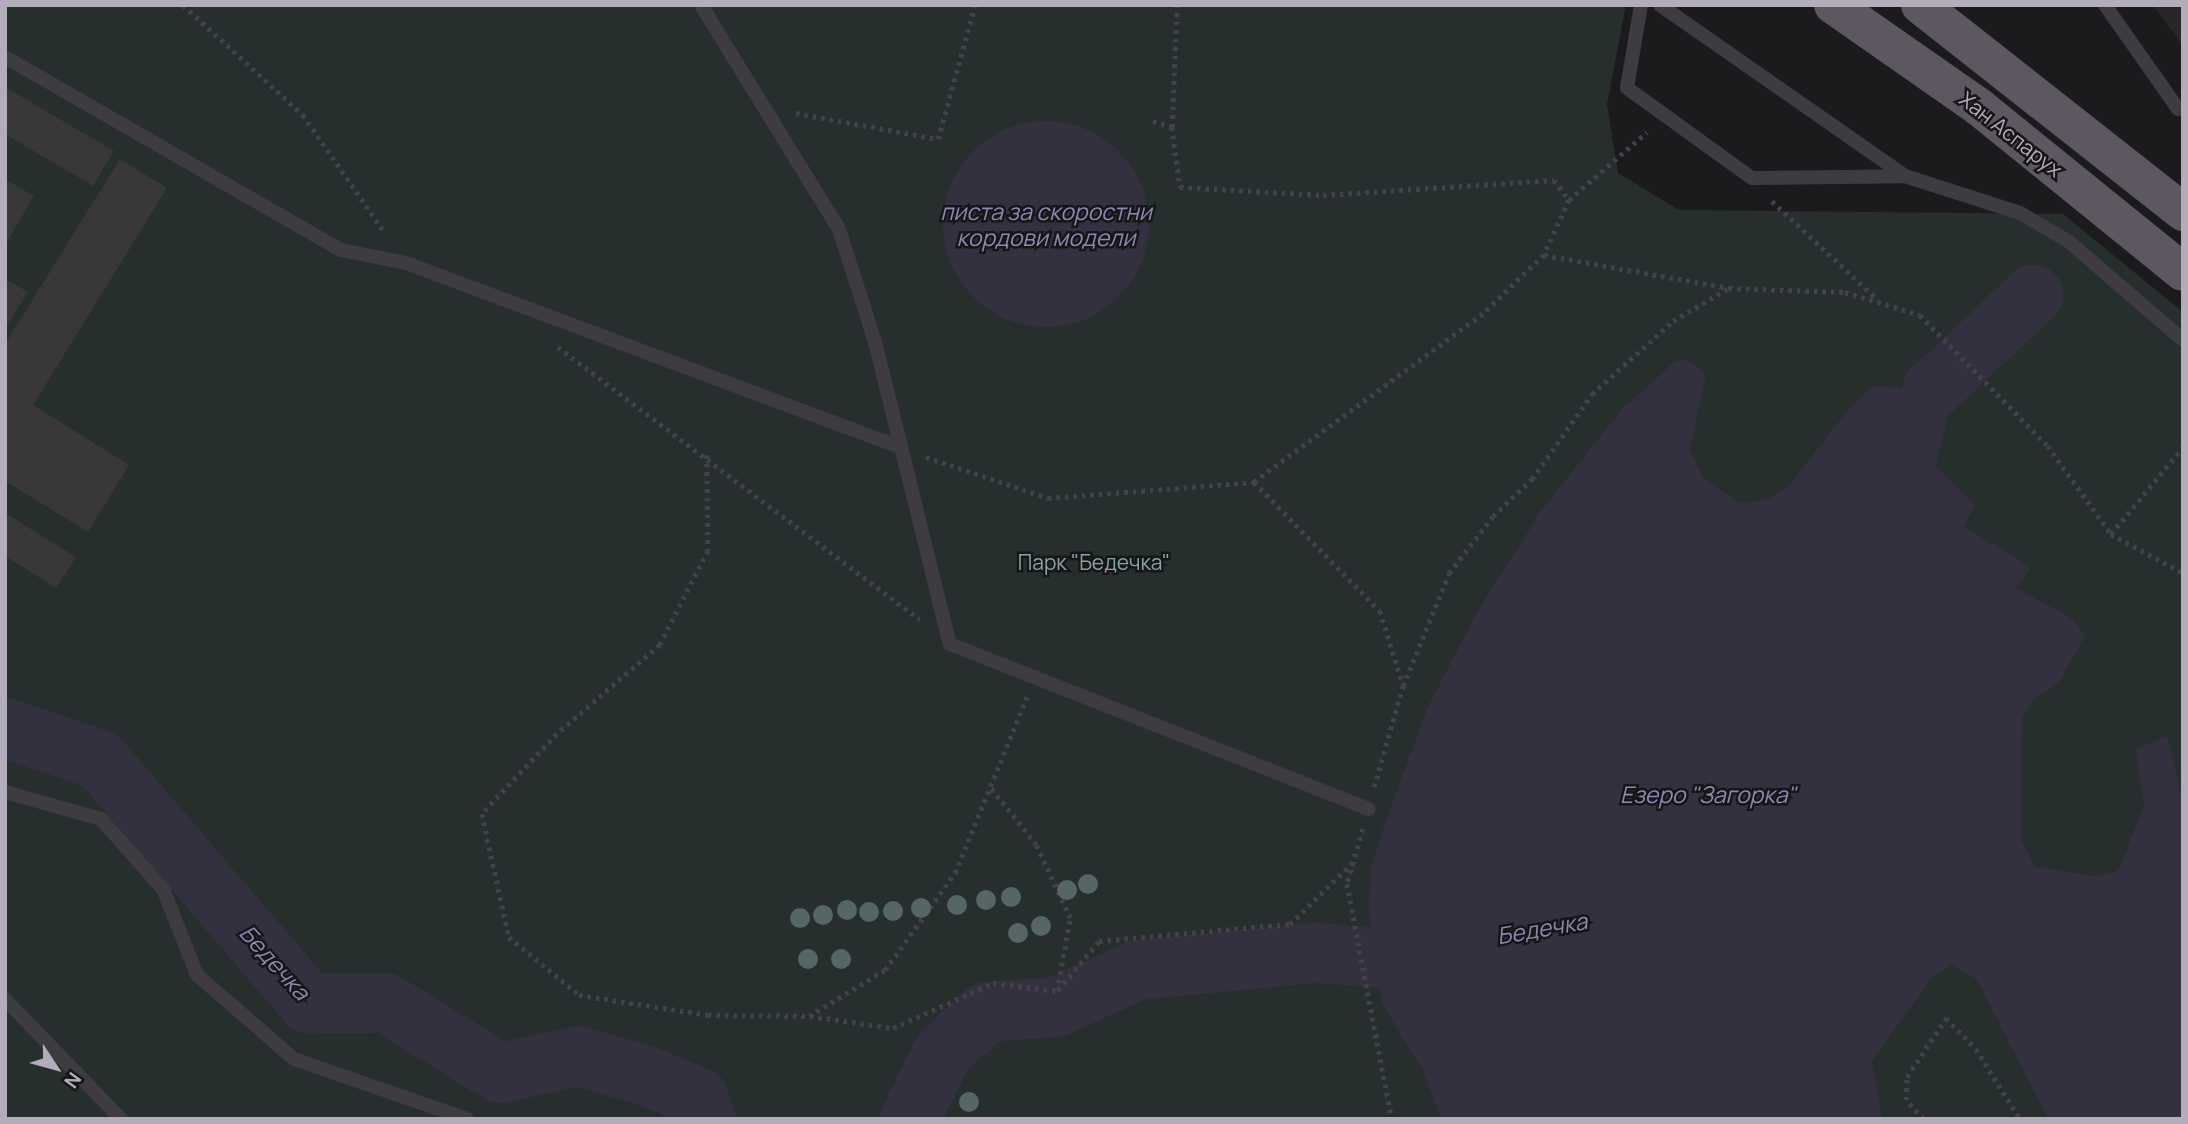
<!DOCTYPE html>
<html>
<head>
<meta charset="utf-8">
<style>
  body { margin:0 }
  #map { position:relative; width:2188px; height:1124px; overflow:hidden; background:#1b1a1c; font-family:Manrope,sans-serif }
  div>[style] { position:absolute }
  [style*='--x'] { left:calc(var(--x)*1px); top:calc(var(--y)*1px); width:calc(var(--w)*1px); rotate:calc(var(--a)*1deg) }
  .built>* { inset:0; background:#282629 }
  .green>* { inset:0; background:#262f2d }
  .water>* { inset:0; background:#333040 }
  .round { border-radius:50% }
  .river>* { height:60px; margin:-30px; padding:0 30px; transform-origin:30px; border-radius:30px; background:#333040 }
  .building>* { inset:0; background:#3a373b }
  .path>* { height:4.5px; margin-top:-2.25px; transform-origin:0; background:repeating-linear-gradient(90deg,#444148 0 3.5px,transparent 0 8.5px) }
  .lane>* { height:14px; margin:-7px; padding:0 7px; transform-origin:7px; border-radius:7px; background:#3e3b41 }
  .primary>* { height:38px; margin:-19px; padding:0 19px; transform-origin:19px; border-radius:19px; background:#5c5760 }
  .trees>* { width:20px; height:20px; margin:-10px; border-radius:50%; background:#556664 }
  span { translate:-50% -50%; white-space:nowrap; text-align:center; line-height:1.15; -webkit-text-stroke:5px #171517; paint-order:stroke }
  .street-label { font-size:21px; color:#b3adbb }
  .park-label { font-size:21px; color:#85a59e }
  .water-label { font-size:23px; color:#8f86b4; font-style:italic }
  .frame { position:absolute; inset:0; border:7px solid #b3adbb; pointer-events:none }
  .north { position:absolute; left:21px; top:1033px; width:70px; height:70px; -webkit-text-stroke:5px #171517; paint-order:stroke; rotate:126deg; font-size:19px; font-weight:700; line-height:28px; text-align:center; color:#b3adbb }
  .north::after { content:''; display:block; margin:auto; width:24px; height:32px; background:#b3adbb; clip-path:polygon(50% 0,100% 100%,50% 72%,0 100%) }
</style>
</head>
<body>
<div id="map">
  <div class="built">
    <div style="clip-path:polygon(2153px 5px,2183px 5px,2183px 46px)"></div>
  </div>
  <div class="green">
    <div style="clip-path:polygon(5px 5px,1626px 5px,1607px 104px,1618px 173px,1679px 210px,2063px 214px,2183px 312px,2183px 1119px,5px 1119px)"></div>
  </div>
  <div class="water">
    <div class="round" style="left:943px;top:121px;width:206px;height:206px"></div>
    <div style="clip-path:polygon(1687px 359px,1706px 374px,1690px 449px,1702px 477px,1739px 503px,1767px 500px,1791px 483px,1852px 405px,1874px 386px,1932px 390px,1949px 413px,1936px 465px,1975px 504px,1964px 527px,2031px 567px,2016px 588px,2073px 619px,2085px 636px,2058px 683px,2035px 699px,2022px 719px,2021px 839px,2035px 867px,2098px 877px,2119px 870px,2144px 805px,2136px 749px,2167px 736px,2183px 800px,2183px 1119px,2048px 1119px,1977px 979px,1951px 965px,1930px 980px,1872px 1061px,1882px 1119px,1441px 1119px,1423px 1070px,1382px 1004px,1369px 909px,1371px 868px,1384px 826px,1427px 709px,1476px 614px,1541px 511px,1623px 408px,1675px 362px)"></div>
  </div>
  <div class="river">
    <div style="--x:1932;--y:390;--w:139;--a:-43.2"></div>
    <div style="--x:5;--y:728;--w:100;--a:18.6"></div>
    <div style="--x:100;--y:760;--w:321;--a:49.4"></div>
    <div style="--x:309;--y:1004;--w:77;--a:-0.7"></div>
    <div style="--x:386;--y:1003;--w:134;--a:31.6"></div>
    <div style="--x:500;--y:1073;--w:81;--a:-12.1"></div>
    <div style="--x:579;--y:1056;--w:74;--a:16.5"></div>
    <div style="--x:650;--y:1077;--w:53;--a:23.2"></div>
    <div style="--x:699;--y:1098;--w:22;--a:72"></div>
    <div style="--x:910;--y:1119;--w:75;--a:-63.8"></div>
    <div style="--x:943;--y:1052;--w:59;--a:-42.3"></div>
    <div style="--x:987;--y:1012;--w:69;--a:-4.1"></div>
    <div style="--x:1056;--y:1007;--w:90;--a:-24.3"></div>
    <div style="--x:1138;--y:970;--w:178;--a:-5.5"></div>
    <div style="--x:1315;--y:953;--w:59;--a:3.9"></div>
    <div style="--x:1374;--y:957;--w:80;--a:-10"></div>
  </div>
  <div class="building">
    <div style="clip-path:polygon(5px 87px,114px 151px,93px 186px,5px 134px)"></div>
    <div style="clip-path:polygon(120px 159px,167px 188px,33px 405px,129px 465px,88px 532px,5px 481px,5px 344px)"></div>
    <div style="clip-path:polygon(5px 179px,34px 196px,5px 245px)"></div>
    <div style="clip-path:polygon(5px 279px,28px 292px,5px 329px)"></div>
    <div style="clip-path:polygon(5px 513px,76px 557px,56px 588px,5px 556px)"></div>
  </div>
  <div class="path">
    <div style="--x:183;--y:5;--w:163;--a:42.5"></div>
    <div style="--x:303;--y:115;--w:144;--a:55.2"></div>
    <div style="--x:796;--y:113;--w:144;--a:10.4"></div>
    <div style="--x:938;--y:139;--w:139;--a:-74.6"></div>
    <div style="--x:1153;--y:121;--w:20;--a:18"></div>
    <div style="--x:1172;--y:127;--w:61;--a:82.4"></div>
    <div style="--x:1180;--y:187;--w:143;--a:3.2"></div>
    <div style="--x:1323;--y:195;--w:231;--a:-3.7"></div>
    <div style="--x:1554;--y:180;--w:25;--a:53"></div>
    <div style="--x:1569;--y:200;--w:60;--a:114.4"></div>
    <div style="--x:1544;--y:255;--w:85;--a:136"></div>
    <div style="--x:1483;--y:314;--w:284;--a:143.7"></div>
    <div style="--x:1172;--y:127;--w:122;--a:-87.7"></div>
    <div style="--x:1569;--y:200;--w:103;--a:-41.1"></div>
    <div style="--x:1772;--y:201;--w:145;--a:43"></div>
    <div style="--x:1544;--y:255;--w:188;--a:10.1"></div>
    <div style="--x:558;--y:347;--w:453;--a:37"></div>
    <div style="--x:707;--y:455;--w:96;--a:89.4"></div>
    <div style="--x:708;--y:551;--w:106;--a:117.1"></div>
    <div style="--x:660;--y:645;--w:136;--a:139.2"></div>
    <div style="--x:557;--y:734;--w:110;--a:133.2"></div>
    <div style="--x:482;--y:814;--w:126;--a:77.6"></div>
    <div style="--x:509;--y:937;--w:91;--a:39.6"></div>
    <div style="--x:579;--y:995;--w:131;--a:8.8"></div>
    <div style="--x:708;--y:1015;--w:101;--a:0.6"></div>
    <div style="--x:809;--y:1016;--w:89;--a:-31.2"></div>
    <div style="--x:885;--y:970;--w:120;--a:-54.2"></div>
    <div style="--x:955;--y:873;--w:190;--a:-67.8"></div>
    <div style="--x:926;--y:457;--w:129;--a:18.6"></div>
    <div style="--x:1048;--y:498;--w:207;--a:-4.4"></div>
    <div style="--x:1254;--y:482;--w:180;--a:45.7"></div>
    <div style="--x:1380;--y:611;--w:77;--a:72.7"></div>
    <div style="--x:2111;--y:534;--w:113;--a:-50.4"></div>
    <div style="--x:1374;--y:787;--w:105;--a:-74"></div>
    <div style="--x:1403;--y:686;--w:122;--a:-67.8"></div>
    <div style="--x:1449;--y:573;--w:72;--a:-52.3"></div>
    <div style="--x:1493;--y:516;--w:54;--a:-43.5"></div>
    <div style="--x:1532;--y:479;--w:104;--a:-54.8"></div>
    <div style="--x:1592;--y:394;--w:109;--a:-42"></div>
    <div style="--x:1673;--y:321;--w:65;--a:-30.5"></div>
    <div style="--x:1729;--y:288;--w:116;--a:2"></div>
    <div style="--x:1845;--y:292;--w:78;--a:17"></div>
    <div style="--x:1920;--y:315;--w:183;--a:45.7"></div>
    <div style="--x:2048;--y:446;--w:108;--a:54.4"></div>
    <div style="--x:2111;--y:534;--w:82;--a:28.4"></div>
    <div style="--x:1363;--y:829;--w:57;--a:106.2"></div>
    <div style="--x:1347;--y:884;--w:239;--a:79.2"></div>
    <div style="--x:1058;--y:990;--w:64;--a:-50.1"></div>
    <div style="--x:1099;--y:941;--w:192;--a:-5.1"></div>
    <div style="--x:1290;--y:924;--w:88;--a:-44.5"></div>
    <div style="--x:810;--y:1016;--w:84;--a:8.2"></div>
    <div style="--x:893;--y:1028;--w:110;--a:-24.2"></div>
    <div style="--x:993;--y:983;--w:64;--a:7.1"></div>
    <div style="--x:1057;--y:991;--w:74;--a:-79.9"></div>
    <div style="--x:1070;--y:918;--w:81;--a:-115"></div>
    <div style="--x:1036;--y:845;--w:75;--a:-128.5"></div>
    <div style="--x:1923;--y:1119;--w:25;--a:-132"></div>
    <div style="--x:1906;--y:1100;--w:23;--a:-88"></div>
    <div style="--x:1907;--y:1077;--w:71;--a:-56.5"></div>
    <div style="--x:1946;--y:1018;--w:43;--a:45.9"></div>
    <div style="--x:1976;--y:1049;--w:83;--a:57.8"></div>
  </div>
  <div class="lane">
    <div style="--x:701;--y:5;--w:263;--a:58.4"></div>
    <div style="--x:839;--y:229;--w:119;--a:72.3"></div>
    <div style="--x:875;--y:342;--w:311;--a:76.1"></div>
    <div style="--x:950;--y:644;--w:450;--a:21.5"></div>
    <div style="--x:1641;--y:5;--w:84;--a:99.6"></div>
    <div style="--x:1627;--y:88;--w:154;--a:35.8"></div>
    <div style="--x:1752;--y:178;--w:153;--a:-0.7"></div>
    <div style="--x:1660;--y:5;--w:299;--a:34.9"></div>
    <div style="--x:1905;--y:176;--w:121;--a:17.8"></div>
    <div style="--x:2020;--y:213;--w:56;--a:30.3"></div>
    <div style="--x:2068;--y:241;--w:152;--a:40.7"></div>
    <div style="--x:2105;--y:5;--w:127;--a:54.9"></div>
    <div style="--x:5;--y:57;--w:387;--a:29.9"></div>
    <div style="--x:341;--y:250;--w:66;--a:11.3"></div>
    <div style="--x:406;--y:263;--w:524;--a:20.44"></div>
    <div style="--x:5;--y:792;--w:100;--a:15.7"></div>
    <div style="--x:101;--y:819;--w:94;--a:48.5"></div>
    <div style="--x:163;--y:889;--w:92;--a:68.4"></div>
    <div style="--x:197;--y:975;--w:128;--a:40.9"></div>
    <div style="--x:294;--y:1059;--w:183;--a:19.1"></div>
    <div style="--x:5;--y:999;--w:167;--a:46"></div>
  </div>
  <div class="primary">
    <div style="--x:1833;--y:5;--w:178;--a:34.9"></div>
    <div style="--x:1979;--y:107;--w:262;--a:39"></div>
    <div style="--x:1920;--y:5;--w:335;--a:38.2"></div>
  </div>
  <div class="trees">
    <div style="left:1088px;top:884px"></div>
    <div style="left:1067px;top:890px"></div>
    <div style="left:1011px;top:897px"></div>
    <div style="left:986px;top:900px"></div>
    <div style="left:957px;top:905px"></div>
    <div style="left:921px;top:908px"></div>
    <div style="left:847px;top:910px"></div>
    <div style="left:893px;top:911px"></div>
    <div style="left:869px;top:912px"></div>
    <div style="left:823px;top:915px"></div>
    <div style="left:800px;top:918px"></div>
    <div style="left:1041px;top:926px"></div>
    <div style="left:1018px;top:933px"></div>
    <div style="left:808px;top:959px"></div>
    <div style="left:841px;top:959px"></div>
    <div style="left:969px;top:1102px"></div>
  </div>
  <div class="street-label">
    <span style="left:2011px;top:134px;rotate:38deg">Хан Аспарух</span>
  </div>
  <div class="park-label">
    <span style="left:1094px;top:562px">Парк "Бедечка"</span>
  </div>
  <div class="water-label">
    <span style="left:1046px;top:224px">писта за скоростни<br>кордови модели</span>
    <span style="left:1708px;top:794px">Езеро "Загорка"</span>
    <span style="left:1542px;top:928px;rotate:-10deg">Бедечка</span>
    <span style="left:275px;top:962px;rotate:48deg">Бедечка</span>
  </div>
  <div class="frame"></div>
  <div class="north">N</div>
</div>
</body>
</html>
